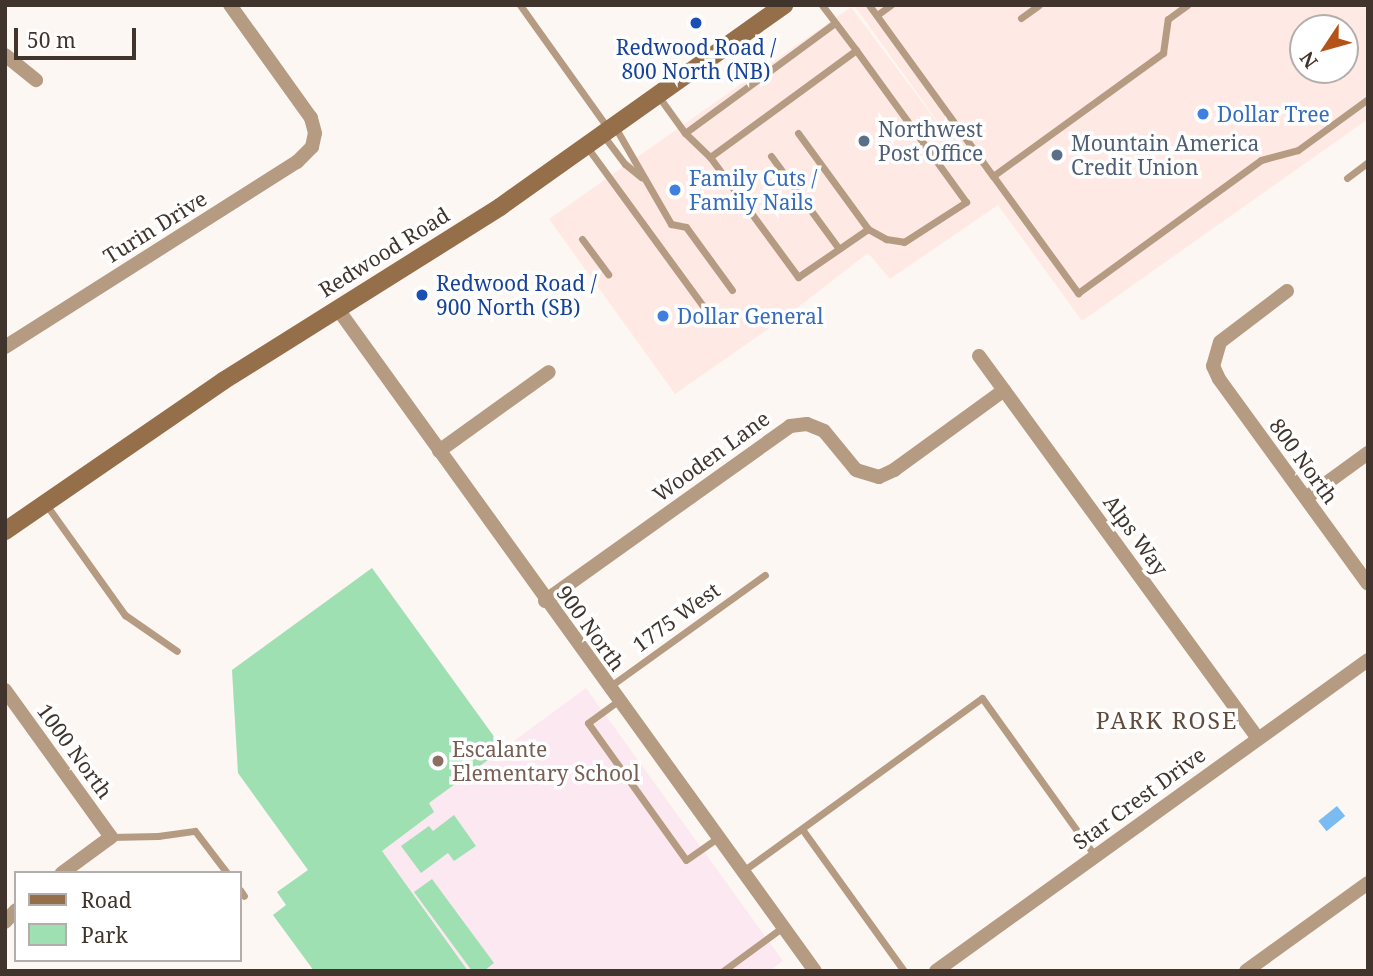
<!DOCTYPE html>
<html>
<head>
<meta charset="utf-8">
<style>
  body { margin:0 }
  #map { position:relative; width:1373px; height:976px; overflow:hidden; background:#fdf7f3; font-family:"Noto Serif",serif }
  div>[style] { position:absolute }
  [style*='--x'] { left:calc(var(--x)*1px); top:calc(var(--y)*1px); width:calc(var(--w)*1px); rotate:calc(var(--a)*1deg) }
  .commercial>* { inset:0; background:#fee9e5 }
  .education>* { inset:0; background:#fce8f0 }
  .green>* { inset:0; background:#9ee0b1 }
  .water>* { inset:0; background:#7abbf2; transform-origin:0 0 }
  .lane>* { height:7px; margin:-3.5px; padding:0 3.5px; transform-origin:3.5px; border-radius:3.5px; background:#b69b83 }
  .street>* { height:14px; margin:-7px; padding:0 7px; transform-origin:7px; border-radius:7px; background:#b69b83 }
  .secondary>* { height:18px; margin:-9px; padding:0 9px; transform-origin:9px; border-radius:9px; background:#956e4a }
  .dots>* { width:19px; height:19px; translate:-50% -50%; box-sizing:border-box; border:4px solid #fff; border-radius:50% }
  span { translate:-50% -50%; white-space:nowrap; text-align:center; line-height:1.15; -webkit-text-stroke:7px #fff; paint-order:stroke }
  .transit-label { font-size:21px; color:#164399 }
  .left { translate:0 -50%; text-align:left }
  .shop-label { font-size:21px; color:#366cbe }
  .service-label { font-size:21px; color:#4e5e75 }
  .street-label { font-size:21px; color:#40342d }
  .education-label { font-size:21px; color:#785e54 }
  .neighbourhood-label { font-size:23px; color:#634b3b; letter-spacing:2px }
  .frame { position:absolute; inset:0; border:7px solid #40342d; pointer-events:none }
  .legend { position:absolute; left:14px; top:871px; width:228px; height:91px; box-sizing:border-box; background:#fff; border:2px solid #b3aeab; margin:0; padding:9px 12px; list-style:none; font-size:21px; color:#40342d }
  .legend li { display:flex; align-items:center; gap:14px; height:35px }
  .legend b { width:35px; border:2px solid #b3aeab }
  .north { position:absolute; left:1289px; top:14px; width:70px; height:70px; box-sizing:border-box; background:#fff; border:2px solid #b3aeab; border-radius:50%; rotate:234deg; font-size:19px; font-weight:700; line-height:28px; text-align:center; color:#40342d }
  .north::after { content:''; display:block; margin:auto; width:24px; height:32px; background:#b5521a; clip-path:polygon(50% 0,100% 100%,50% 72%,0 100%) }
  .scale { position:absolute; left:14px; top:28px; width:122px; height:32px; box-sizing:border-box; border:4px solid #40342d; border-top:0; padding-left:9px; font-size:21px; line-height:24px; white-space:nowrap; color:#40342d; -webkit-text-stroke:5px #fff; paint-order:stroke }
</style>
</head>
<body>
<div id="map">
  <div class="commercial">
    <div style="clip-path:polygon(evenodd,854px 5px,1368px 5px,1368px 119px,1082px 321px,998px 205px,890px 279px,868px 253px,787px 316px,675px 394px,549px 219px,851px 7px,961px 154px,854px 5px,1303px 28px,1345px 28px,1345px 70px,1303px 70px,1303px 28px)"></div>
  </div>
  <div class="education">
    <div style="clip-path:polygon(372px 568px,503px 749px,586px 688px,783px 961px,769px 971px,314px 971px,273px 915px,286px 905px,277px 892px,308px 870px,238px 773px,232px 670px)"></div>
  </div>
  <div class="green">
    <div style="clip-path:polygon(372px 568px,503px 749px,429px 803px,434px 812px,382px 851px,468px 971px,314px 971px,273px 915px,286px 905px,277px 892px,308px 870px,238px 773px,232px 670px)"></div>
    <div style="clip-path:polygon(454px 815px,476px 846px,454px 861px,448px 853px,421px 873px,401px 846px,429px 826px,433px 831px)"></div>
    <div style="clip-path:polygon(432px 879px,494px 963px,484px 971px,472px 971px,414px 892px)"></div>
  </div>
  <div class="water">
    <div style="left:1337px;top:806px;width:13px;height:24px;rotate:51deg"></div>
  </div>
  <div class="lane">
    <div style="--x:520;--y:5;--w:153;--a:54.5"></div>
    <div style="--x:869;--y:5;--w:211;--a:54.1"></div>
    <div style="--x:993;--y:176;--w:210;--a:-35.9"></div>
    <div style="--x:1163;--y:53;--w:34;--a:-82"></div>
    <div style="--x:1168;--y:19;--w:24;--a:-36"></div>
    <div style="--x:877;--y:15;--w:17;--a:-36"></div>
    <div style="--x:1021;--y:18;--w:22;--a:-36"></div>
    <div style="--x:659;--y:97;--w:44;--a:54.2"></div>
    <div style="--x:685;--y:133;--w:35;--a:44"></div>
    <div style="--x:710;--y:157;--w:181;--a:-36.2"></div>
    <div style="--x:856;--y:50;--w:56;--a:-127.1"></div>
    <div style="--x:615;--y:127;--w:112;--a:60"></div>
    <div style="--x:671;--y:224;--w:15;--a:11"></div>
    <div style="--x:686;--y:227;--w:78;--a:53.9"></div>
    <div style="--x:685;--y:133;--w:186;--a:-36.3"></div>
    <div style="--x:798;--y:133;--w:119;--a:53.9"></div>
    <div style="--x:868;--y:229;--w:21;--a:29"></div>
    <div style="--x:886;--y:239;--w:18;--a:9"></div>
    <div style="--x:904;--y:242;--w:74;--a:-32.8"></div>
    <div style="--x:966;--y:202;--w:188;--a:-125.9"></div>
    <div style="--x:603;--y:135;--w:36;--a:53"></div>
    <div style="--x:625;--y:164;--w:21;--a:39"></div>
    <div style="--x:587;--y:147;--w:214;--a:53.9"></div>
    <div style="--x:771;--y:156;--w:115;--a:53.8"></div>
    <div style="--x:710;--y:157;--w:149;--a:53.7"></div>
    <div style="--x:798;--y:277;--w:85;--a:-34.4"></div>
    <div style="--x:993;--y:176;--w:145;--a:54"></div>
    <div style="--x:1078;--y:293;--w:226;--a:-36"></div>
    <div style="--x:1261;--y:160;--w:38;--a:-15"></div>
    <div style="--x:1298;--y:150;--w:87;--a:-36.1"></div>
    <div style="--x:1347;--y:178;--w:26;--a:-37"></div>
    <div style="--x:582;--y:239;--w:44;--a:53.4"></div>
    <div style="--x:45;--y:503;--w:138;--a:54.5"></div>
    <div style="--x:125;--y:615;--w:63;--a:34.7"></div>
    <div style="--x:609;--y:687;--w:192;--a:-35.7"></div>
    <div style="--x:618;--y:701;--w:37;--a:144"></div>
    <div style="--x:588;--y:723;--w:168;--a:54.4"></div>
    <div style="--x:686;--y:860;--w:39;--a:-35"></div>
    <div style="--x:802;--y:829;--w:175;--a:54.3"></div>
    <div style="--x:111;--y:837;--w:47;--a:-1.2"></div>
    <div style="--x:158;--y:836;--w:37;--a:-8"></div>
    <div style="--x:195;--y:831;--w:53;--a:52.7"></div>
    <div style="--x:743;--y:871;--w:295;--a:-35.9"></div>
    <div style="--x:982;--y:698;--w:194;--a:54.4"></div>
    <div style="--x:240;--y:890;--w:7;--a:56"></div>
    <div style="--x:723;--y:971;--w:74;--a:-36.3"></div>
  </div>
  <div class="street">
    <div style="--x:5;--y:55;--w:40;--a:39"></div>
    <div style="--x:1287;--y:291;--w:84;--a:142.7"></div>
    <div style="--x:1220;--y:342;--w:25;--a:106"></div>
    <div style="--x:1213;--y:366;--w:14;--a:65"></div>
    <div style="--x:1219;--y:379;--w:253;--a:54"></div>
    <div style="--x:337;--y:308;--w:817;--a:54.21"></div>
    <div style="--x:5;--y:347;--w:346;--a:-32.4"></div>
    <div style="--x:297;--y:162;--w:21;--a:-45"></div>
    <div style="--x:312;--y:147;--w:14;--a:-78"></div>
    <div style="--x:315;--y:133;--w:16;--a:-105"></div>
    <div style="--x:311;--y:118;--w:139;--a:-125.6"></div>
    <div style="--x:979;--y:356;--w:473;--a:53.9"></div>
    <div style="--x:439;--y:451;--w:135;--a:-35.7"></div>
    <div style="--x:1306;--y:498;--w:77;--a:-36"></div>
    <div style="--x:545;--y:601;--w:301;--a:-35.5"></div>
    <div style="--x:790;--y:426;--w:17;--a:-7"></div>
    <div style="--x:807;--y:424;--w:18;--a:22"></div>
    <div style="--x:824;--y:431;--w:50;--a:50.6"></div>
    <div style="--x:856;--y:470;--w:24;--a:17"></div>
    <div style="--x:879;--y:477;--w:17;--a:-25"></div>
    <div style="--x:894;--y:470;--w:136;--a:-36"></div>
    <div style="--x:5;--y:690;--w:181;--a:54.2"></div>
    <div style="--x:111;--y:837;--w:61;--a:143.7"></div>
    <div style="--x:5;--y:922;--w:16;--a:-47"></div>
    <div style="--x:936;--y:971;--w:532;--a:-35.75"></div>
    <div style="--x:1246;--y:971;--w:150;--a:-35.8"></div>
  </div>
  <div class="secondary">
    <div style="--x:5;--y:531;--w:265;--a:-34.5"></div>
    <div style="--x:223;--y:381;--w:327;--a:-32.1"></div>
    <div style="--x:500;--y:207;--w:349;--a:-35.4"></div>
  </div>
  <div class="dots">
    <div style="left:696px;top:23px;background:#1a4fb4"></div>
    <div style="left:1203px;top:114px;background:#3f7fe0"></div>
    <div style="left:864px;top:141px;background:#5c6f8a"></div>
    <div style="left:1057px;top:155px;background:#5c6f8a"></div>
    <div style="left:675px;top:190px;background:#3f7fe0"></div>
    <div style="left:422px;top:295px;background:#1a4fb4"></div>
    <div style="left:663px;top:316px;background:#3f7fe0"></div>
    <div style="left:438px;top:761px;background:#8d6e63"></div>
  </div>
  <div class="transit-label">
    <span style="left:696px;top:59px">Redwood Road /<br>800 North (NB)</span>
    <span class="left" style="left:436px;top:295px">Redwood Road /<br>900 North (SB)</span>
  </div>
  <div class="shop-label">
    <span class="left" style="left:1217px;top:114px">Dollar Tree</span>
    <span class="left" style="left:689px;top:190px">Family Cuts /<br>Family Nails</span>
    <span class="left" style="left:677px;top:316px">Dollar General</span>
  </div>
  <div class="service-label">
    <span class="left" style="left:878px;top:141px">Northwest<br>Post Office</span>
    <span class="left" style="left:1071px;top:155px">Mountain America<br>Credit Union</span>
  </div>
  <div class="street-label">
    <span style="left:155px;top:227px;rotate:-32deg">Turin Drive</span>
    <span style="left:384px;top:252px;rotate:-32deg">Redwood Road</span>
    <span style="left:711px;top:456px;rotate:-36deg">Wooden Lane</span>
    <span style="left:1304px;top:461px;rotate:54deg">800 North</span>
    <span style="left:1136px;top:535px;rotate:54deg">Alps Way</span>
    <span style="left:676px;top:617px;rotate:-36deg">1775 West</span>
    <span style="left:591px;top:628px;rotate:54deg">900 North</span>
    <span style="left:75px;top:751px;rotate:54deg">1000 North</span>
    <span style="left:1139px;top:798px;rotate:-36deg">Star Crest Drive</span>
  </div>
  <div class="education-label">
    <span class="left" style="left:452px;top:761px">Escalante<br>Elementary School</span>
  </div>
  <div class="neighbourhood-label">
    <span style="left:1167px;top:720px">PARK ROSE</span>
  </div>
  <div class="frame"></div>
  <ul class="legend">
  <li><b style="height:9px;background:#956e4a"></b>Road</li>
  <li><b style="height:19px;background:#9ee0b1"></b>Park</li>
  </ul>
  <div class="north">N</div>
  <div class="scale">50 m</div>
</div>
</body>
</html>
